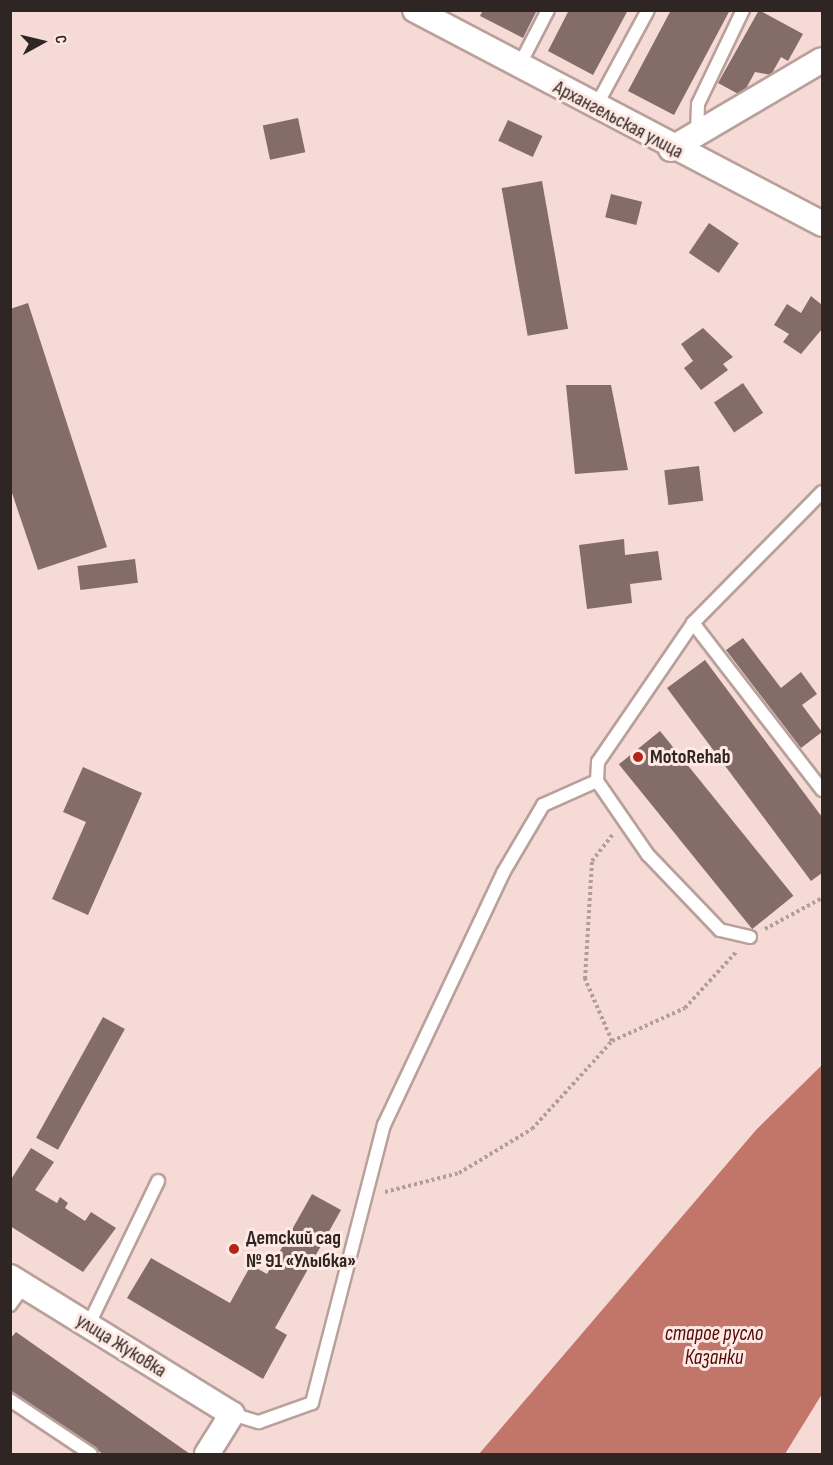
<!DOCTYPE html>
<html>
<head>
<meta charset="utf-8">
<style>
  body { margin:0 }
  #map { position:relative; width:833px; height:1465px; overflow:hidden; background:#f5dad5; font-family:"Sofia Sans Condensed",sans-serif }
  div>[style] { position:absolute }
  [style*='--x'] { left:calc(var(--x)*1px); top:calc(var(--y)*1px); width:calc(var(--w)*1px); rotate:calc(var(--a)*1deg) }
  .water>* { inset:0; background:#c2766a }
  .building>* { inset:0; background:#846c68; transform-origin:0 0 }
  .path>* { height:4px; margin-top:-2px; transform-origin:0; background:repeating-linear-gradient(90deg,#b29d99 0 3px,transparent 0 6px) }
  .roads { filter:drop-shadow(2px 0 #b9a09b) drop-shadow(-2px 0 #b9a09b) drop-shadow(0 2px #b9a09b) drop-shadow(0 -2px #b9a09b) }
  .service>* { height:12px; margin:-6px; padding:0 6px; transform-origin:6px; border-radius:6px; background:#fff }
  .minor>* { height:24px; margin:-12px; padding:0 12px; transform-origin:12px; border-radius:12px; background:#fff }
  .dots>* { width:16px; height:16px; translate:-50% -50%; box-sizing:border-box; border:3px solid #ffe9e4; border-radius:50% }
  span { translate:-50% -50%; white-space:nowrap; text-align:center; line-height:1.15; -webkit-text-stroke:6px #ffe9e4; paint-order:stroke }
  .street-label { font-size:20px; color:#2f2523 }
  .poi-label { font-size:20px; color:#2f2523; font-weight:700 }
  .left { translate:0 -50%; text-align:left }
  .water-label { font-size:21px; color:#500904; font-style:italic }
  .frame { position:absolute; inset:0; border:12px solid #2f2523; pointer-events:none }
  .north { position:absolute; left:12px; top:12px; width:60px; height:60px; -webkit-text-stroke:4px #ffe9e4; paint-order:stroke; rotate:82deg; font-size:16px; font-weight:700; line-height:24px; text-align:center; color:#2f2523 }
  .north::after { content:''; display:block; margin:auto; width:21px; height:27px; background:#2f2523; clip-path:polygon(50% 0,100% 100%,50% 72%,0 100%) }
</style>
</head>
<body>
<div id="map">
  <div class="water">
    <div style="clip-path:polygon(822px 1065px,822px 1394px,785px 1454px,479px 1454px,756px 1130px)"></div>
  </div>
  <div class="building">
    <div style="clip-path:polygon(483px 10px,537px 10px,523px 38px,480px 16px)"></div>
    <div style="clip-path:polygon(569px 10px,628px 10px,593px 75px,548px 51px)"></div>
    <div style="clip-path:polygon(671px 10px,730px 10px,674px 115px,628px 91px)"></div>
    <div style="clip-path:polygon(759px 10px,803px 34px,788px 61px,781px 57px,771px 75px,755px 72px,742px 96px,718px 83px)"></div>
    <div style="left:298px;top:118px;width:35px;height:36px;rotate:78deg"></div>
    <div style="left:508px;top:120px;width:38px;height:23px;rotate:25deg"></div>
    <div style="left:542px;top:181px;width:150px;height:41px;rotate:80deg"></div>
    <div style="left:611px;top:194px;width:32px;height:24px;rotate:14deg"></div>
    <div style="left:709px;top:223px;width:36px;height:36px;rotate:34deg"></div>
    <div style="clip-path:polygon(811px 296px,822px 305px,822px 329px,801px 354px,783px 342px,789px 334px,774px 325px,787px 304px,801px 313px)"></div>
    <div style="clip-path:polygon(28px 303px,107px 547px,38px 570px,10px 487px,10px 309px)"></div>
    <div style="clip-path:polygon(703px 328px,733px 357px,723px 364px,728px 370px,701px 390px,684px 368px,693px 361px,681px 344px)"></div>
    <div style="left:743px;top:383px;width:36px;height:35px;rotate:56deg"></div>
    <div style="clip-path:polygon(566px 385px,611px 385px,628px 470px,575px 474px)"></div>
    <div style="left:699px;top:466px;width:35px;height:35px;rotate:83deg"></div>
    <div style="clip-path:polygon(624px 539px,625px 555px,658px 551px,662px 580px,630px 584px,632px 603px,587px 609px,579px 545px)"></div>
    <div style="left:135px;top:559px;width:24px;height:58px;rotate:83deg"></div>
    <div style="clip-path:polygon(743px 638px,781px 688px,801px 672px,817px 694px,802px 705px,822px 732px,801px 748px,726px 650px)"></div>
    <div style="clip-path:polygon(705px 660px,822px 817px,822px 873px,811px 881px,667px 688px)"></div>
    <div style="left:660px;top:731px;width:212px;height:53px;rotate:51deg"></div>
    <div style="clip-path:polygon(83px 767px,142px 793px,88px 915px,52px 899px,86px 822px,63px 812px)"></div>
    <div style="left:103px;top:1017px;width:25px;height:138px;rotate:29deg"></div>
    <div style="clip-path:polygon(31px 1148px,54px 1162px,35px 1190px,57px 1203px,60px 1197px,68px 1203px,65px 1208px,85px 1221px,91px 1212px,116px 1228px,83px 1272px,10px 1226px,10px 1181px)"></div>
    <div style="clip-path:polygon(312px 1194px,341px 1210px,275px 1328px,287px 1335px,263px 1379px,127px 1298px,151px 1258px,230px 1303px,251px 1265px,267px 1274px)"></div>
    <div style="clip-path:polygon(16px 1332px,190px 1454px,103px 1454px,10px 1390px,10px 1339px)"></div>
  </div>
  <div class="path">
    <div style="--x:765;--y:929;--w:65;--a:-28.5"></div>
    <div style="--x:612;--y:1041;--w:68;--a:-113.5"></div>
    <div style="--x:585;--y:979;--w:118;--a:-86.6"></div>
    <div style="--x:592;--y:861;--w:33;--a:-52"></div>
    <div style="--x:385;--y:1192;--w:76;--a:-14.4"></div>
    <div style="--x:459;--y:1173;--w:85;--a:-31.1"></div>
    <div style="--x:532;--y:1129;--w:119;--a:-47.7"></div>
    <div style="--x:612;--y:1041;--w:80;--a:-24.3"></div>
    <div style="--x:685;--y:1008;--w:76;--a:-47.7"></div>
  </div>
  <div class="roads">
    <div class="service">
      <div style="--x:519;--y:66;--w:63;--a:-62.6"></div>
      <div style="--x:595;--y:108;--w:111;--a:-61.6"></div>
      <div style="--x:697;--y:133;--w:29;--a:-88"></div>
      <div style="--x:698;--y:104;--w:104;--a:-64.4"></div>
      <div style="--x:693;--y:623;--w:211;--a:52.3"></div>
      <div style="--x:750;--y:937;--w:31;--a:-167"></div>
      <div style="--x:720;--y:930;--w:104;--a:-133.8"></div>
      <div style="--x:648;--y:855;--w:90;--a:-124.6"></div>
      <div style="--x:597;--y:781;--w:19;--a:-87"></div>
      <div style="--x:598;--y:762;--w:168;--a:-55.6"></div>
      <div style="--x:693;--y:623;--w:184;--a:-45.4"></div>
      <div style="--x:10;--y:1305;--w:24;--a:-54"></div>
      <div style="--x:88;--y:1326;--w:161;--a:-64.2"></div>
      <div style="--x:10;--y:1400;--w:97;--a:33.7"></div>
      <div style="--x:232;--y:1414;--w:28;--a:17"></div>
      <div style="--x:259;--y:1422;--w:56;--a:-19.7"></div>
      <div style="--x:312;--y:1403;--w:287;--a:-75.5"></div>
      <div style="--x:384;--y:1125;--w:279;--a:-64.7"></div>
      <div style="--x:503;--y:873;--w:79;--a:-59.5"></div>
      <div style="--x:543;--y:805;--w:59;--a:-24"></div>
    </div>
    <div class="minor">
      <div style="--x:415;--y:10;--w:460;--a:27.7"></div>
      <div style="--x:671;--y:149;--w:175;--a:-30.5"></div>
      <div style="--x:10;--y:1277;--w:261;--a:31.7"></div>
      <div style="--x:232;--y:1414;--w:47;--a:122"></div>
    </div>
  </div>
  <div class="dots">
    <div style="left:638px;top:757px;background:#b32518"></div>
    <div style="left:234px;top:1249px;background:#b32518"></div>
  </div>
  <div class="street-label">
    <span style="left:618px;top:120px;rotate:28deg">Архангельская улица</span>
    <span style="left:121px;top:1346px;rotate:32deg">улица Жуковка</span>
  </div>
  <div class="poi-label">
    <span class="left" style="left:650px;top:757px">MotoRehab</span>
    <span class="left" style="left:246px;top:1250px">Детский сад<br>№ 91 «Улыбка»</span>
  </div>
  <div class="water-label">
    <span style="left:714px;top:1346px">старое русло<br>Казанки</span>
  </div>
  <div class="frame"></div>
  <div class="north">С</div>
</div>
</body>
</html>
